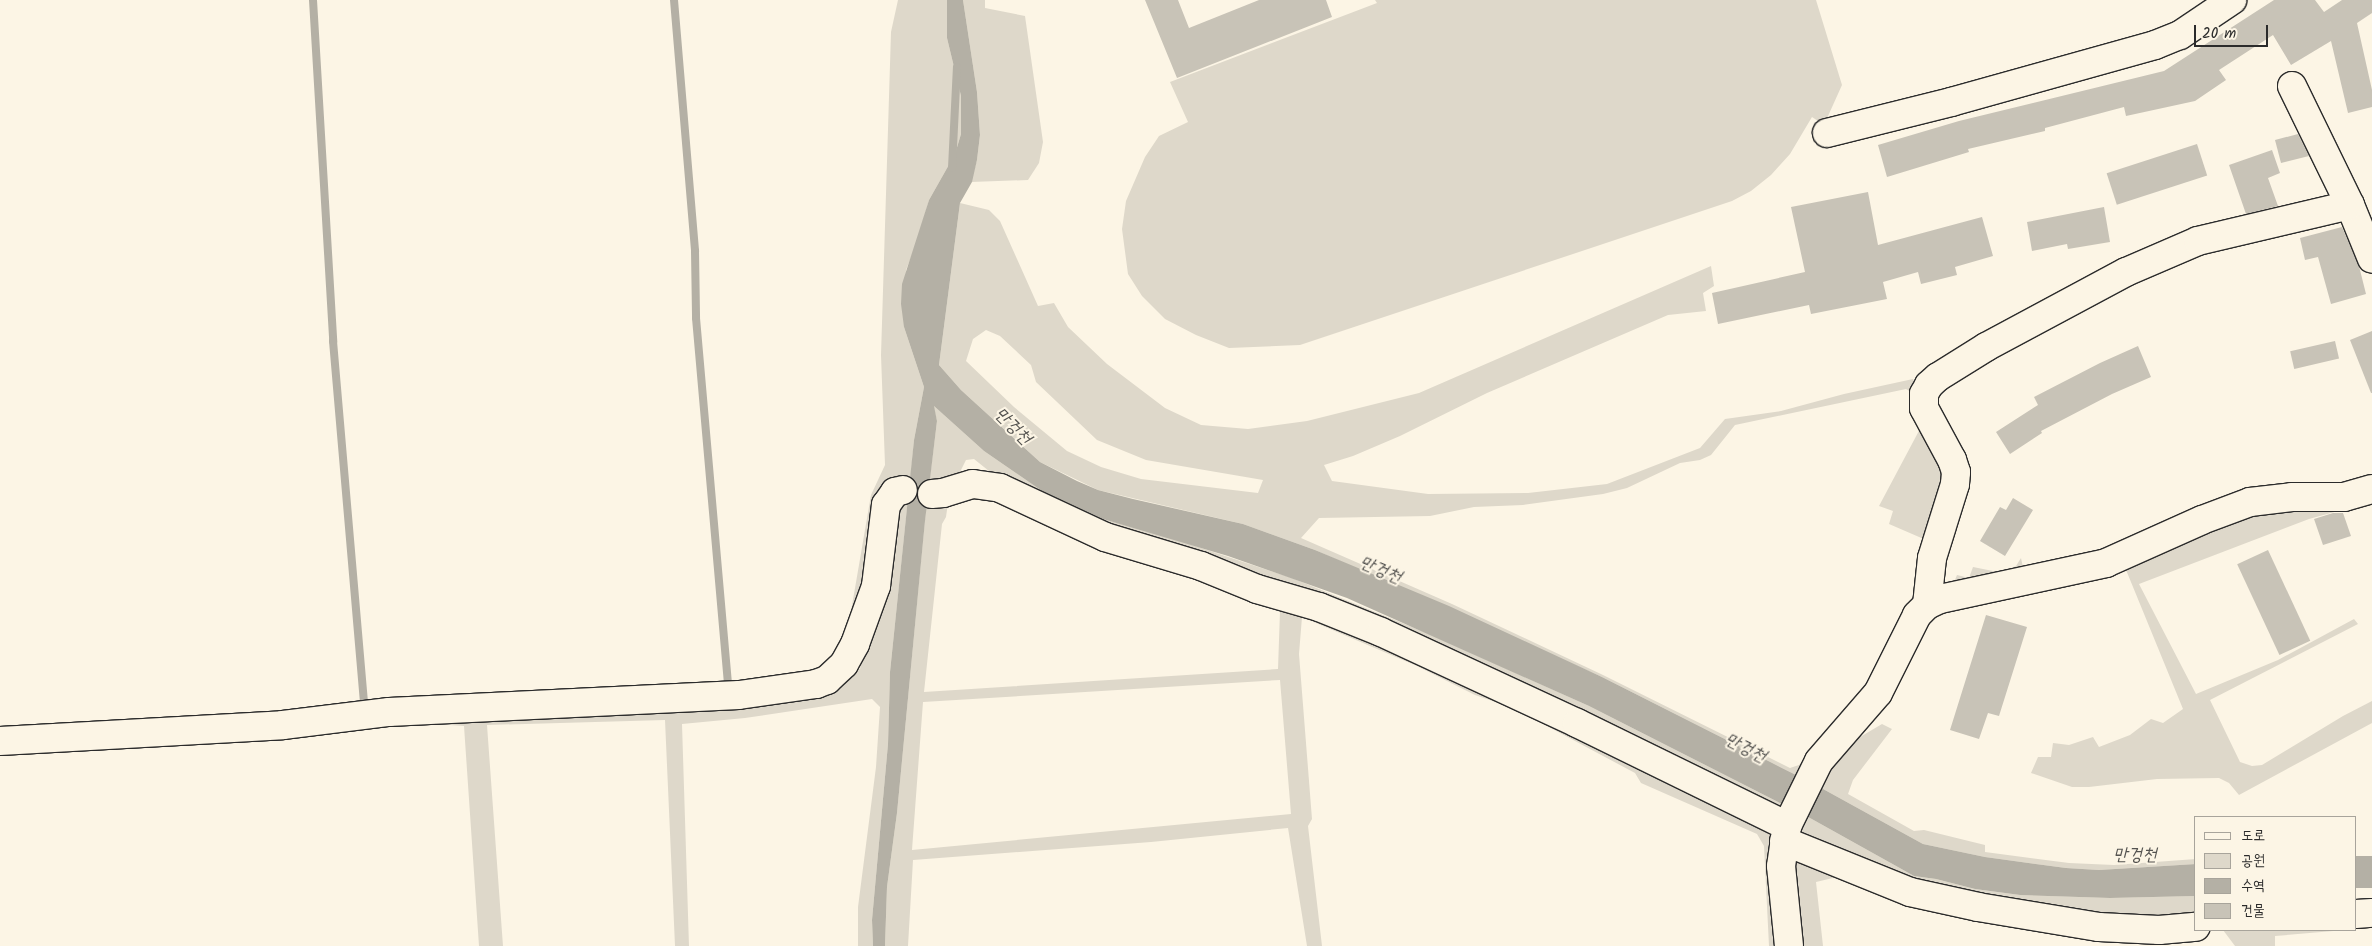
<!DOCTYPE html>
<html>
<head>
<meta charset="utf-8">
<style>
  body { margin:0 }
  #map { position:relative; width:2372px; height:946px; overflow:hidden; background:#fcf5e5; font-family:Kalam,"Poor Story",sans-serif }
  div>[style] { position:absolute }
  [style*='--x'] { left:calc(var(--x)*1px); top:calc(var(--y)*1px); width:calc(var(--w)*1px); rotate:calc(var(--a)*1deg) }
  .green>* { inset:0; background:#ded8ca }
  .water>* { inset:0; background:#b4b0a5; transform-origin:0 0 }
  .stream>* { height:8px; margin:-4px; padding:0 4px; transform-origin:4px; border-radius:4px; background:#b4b0a5 }
  .building>* { inset:0; background:#c8c3b7; transform-origin:0 0 }
  .roads { filter:drop-shadow(1px 0 #2b2b2b) drop-shadow(-1px 0 #2b2b2b) drop-shadow(0 1px #2b2b2b) drop-shadow(0 -1px #2b2b2b) }
  .minor>* { height:28px; margin:-14px; padding:0 14px; transform-origin:14px; border-radius:14px; background:#fcf5e5 }
  span { translate:-50% -50%; white-space:nowrap; text-align:center; line-height:1.15; -webkit-text-stroke:4px #fcf5e5; paint-order:stroke }
  .water-label { font-size:18px; color:#545350; font-style:italic }
  .legend { position:absolute; left:2194px; top:816px; width:162px; height:115px; box-sizing:border-box; background:#fcf5e5; border:1px solid #a8a49b; margin:0; padding:6px 9px; list-style:none; font-size:15px; color:#2b2b2b }
  .legend li { display:flex; align-items:center; gap:10px; height:25px }
  .legend b { width:25px; border:1px solid #a8a49b }
  .scale { position:absolute; left:2194px; top:25px; width:74px; height:22px; box-sizing:border-box; border:2px solid #2b2b2b; border-top:0; padding-left:6px; font-size:15px; line-height:18px; white-space:nowrap; color:#2b2b2b; -webkit-text-stroke:4px #fcf5e5; paint-order:stroke }
</style>
</head>
<body>
<div id="map">
  <div class="green">
    <div style="clip-path:polygon(898px 0,947px 0,947px 38px,961px 96px,961px 134px,955px 154px,929px 200px,917px 242px,906px 270px,904px 327px,924px 387px,914px 440px,910px 484px,875px 556px,849px 623px,871px 495px,885px 465px,881px 355px,891px 32px)"></div>
    <div style="clip-path:polygon(963px 0,985px 0,985px 8px,1025px 16px,1043px 142px,1039px 163px,1028px 180px,971px 182px,977px 160px,980px 135px,977px 92px)"></div>
    <div style="clip-path:polygon(1375px 0,1816px 0,1842px 85px,1824px 125px,1812px 117px,1790px 154px,1771px 175px,1751px 191px,1732px 201px,1300px 345px,1229px 348px,1196px 335px,1165px 319px,1142px 296px,1128px 274px,1122px 229px,1126px 201px,1145px 157px,1159px 136px,1188px 122px,1170px 82px,1377px 3px)"></div>
    <div style="clip-path:polygon(evenodd,960px 203px,989px 210px,1000px 221px,1038px 306px,1054px 303px,1068px 327px,1107px 364px,1165px 408px,1201px 425px,1248px 429px,1307px 421px,1419px 393px,1711px 266px,1714px 286px,1703px 293px,1706px 311px,1668px 315px,1487px 393px,1400px 436px,1353px 456px,1324px 465px,1332px 481px,1428px 494px,1528px 493px,1607px 484px,1700px 448px,1725px 419px,1781px 411px,1844px 394px,1913px 379px,1947px 464px,1933px 543px,1889px 524px,1893px 511px,1879px 506px,1921px 427px,1911px 392px,1906px 389px,1735px 425px,1711px 455px,1700px 460px,1680px 463px,1627px 488px,1603px 494px,1523px 505px,1474px 507px,1430px 516px,1319px 518px,1301px 538px,1452px 604px,1603px 675px,1790px 768px,1799px 765px,1806px 757px,1802px 778px,1602px 677px,1315px 550px,1243px 524px,1098px 490px,1040px 462px,961px 390px,939px 365px,960px 203px,986px 330px,1000px 336px,1031px 365px,1036px 382px,1097px 440px,1146px 460px,1263px 480px,1258px 493px,1141px 479px,1101px 467px,1067px 451px,1014px 407px,966px 361px,973px 339px,986px 330px)"></div>
    <div style="clip-path:polygon(933px 405px,984px 451px,1042px 491px,1103px 519px,1156px 533px,1292px 578px,1434px 636px,1589px 706px,1788px 807px,1787px 810px,1573px 717px,1577px 706px,1562px 700px,1557px 710px,1189px 556px,994px 480px,989px 471px,974px 459px,966px 460px,958px 476px,929px 485px,937px 421px)"></div>
    <div style="clip-path:polygon(evenodd,973px 489px,995px 492px,1016px 499px,1109px 542px,1300px 606px,1374px 633px,1538px 709px,1766px 819px,1779px 832px,1780px 873px,1787px 946px,1769px 946px,1764px 846px,1757px 834px,1641px 783px,1635px 773px,1513px 708px,1475px 695px,1417px 666px,1302px 617px,1299px 654px,1312px 819px,1308px 826px,1322px 946px,1307px 946px,1288px 828px,1151px 842px,913px 860px,908px 946px,885px 946px,887px 887px,897px 813px,927px 499px,946px 497px,973px 489px,973px 497px,1011px 503px,1105px 547px,1280px 611px,1278px 669px,924px 692px,942px 524px,946px 517px,948px 503px,973px 497px,973px 489px,1280px 680px,1291px 814px,912px 850px,923px 702px,1280px 680px)"></div>
    <div style="clip-path:polygon(908px 499px,890px 672px,888px 744px,872px 920px,873px 946px,858px 946px,858px 907px,876px 767px,880px 707px,872px 699px,745px 718px,682px 724px,689px 946px,675px 946px,665px 720px,487px 725px,503px 946px,479px 946px,464px 726px,408px 722px,196px 732px,860px 669px,891px 508px)"></div>
    <div style="clip-path:polygon(2323px 507px,2338px 511px,2309px 519px,2139px 584px,2196px 694px,2278px 660px,2354px 619px,2358px 624px,2210px 700px,2240px 762px,2252px 766px,2262px 765px,2343px 716px,2372px 701px,2372px 723px,2239px 795px,2229px 783px,2219px 778px,2157px 779px,2089px 787px,2072px 787px,2031px 773px,2038px 757px,2051px 757px,2053px 743px,2069px 745px,2093px 737px,2099px 747px,2130px 735px,2151px 719px,2163px 723px,2183px 709px,2124px 565px,2242px 514px)"></div>
    <div style="clip-path:polygon(2021px 558px,2025px 577px,1952px 587px,1957px 575px,1969px 578px,1973px 567px,2003px 573px,2016px 566px)"></div>
    <div style="clip-path:polygon(1882px 724px,1892px 729px,1853px 780px,1848px 794px,1914px 831px,1924px 830px,1985px 845px,1985px 852px,2069px 863px,2114px 865px,2196px 859px,2196px 864px,2099px 870px,2066px 868px,1985px 857px,1923px 844px,1814px 784px,1850px 743px)"></div>
    <div style="clip-path:polygon(1801px 813px,1914px 876px,1936px 879px,1975px 889px,2020px 895px,2110px 898px,2196px 896px,2196px 924px,1979px 904px,1799px 837px)"></div>
    <div style="clip-path:polygon(1797px 858px,1837px 877px,1816px 882px,1823px 946px,1799px 946px,1793px 863px)"></div>
    <div style="clip-path:polygon(2223px 930px,2345px 930px,2275px 936px,2275px 946px,2235px 946px)"></div>
  </div>
  <div class="water">
    <div style="clip-path:polygon(947px 0,963px 0,977px 92px,980px 135px,977px 160px,972px 182px,960px 203px,939px 365px,961px 390px,1040px 462px,1077px 481px,1098px 490px,1133px 499px,1243px 524px,1315px 550px,1449px 606px,1602px 677px,1802px 778px,1788px 807px,1589px 706px,1347px 598px,1228px 556px,1103px 519px,1042px 491px,984px 451px,934px 406px,937px 421px,925px 521px,897px 813px,887px 887px,885px 946px,873px 946px,872px 920px,888px 744px,890px 672px,914px 440px,924px 387px,904px 327px,901px 304px,902px 284px,929px 200px,955px 154px,961px 134px,961px 96px,947px 38px)"></div>
    <div style="clip-path:polygon(1814px 784px,1923px 844px,1985px 857px,2066px 868px,2099px 870px,2196px 864px,2196px 896px,2110px 898px,2020px 895px,1975px 889px,1936px 879px,1914px 876px,1801px 813px)"></div>
    <div style="left:2372px;top:856px;width:32px;height:16px;rotate:90deg"></div>
  </div>
  <div class="stream">
    <div style="--x:313;--y:0;--w:342;--a:86.6"></div>
    <div style="--x:333;--y:341;--w:360;--a:85.1"></div>
    <div style="--x:674;--y:0;--w:252;--a:85.2"></div>
    <div style="--x:695;--y:251;--w:67;--a:89.1"></div>
    <div style="--x:696;--y:318;--w:367;--a:85"></div>
    <div style="--x:952;--y:168;--w:101;--a:-87.2"></div>
  </div>
  <div class="building">
    <div style="clip-path:polygon(1145px 0,1178px 0,1189px 28px,1259px 0,1326px 0,1332px 17px,1177px 78px)"></div>
    <div style="clip-path:polygon(2274px 0,2315px 0,2324px 12px,2342px 0,2372px 0,2372px 13px,2357px 23px,2372px 90px,2372px 107px,2348px 113px,2331px 41px,2291px 65px,2273px 35px,2219px 70px,2226px 80px,2195px 101px,2126px 116px,2124px 107px,2045px 128px,2045px 131px,1968px 149px,1969px 152px,1887px 177px,1878px 145px,1959px 121px,2164px 71px)"></div>
    <div style="clip-path:polygon(2298px 134px,2309px 156px,2281px 163px,2275px 140px)"></div>
    <div style="left:2197px;top:144px;width:33px;height:95px;rotate:72deg"></div>
    <div style="clip-path:polygon(2272px 150px,2280px 173px,2268px 178px,2278px 206px,2246px 214px,2229px 165px)"></div>
    <div style="clip-path:polygon(1868px 192px,1878px 245px,1982px 217px,1993px 256px,1955px 267px,1957px 275px,1921px 284px,1918px 272px,1883px 282px,1887px 299px,1811px 314px,1809px 305px,1718px 324px,1712px 293px,1805px 272px,1791px 207px)"></div>
    <div style="clip-path:polygon(2104px 207px,2110px 242px,2068px 249px,2067px 244px,2032px 251px,2027px 222px)"></div>
    <div style="clip-path:polygon(2342px 227px,2359px 266px,2366px 294px,2331px 304px,2318px 257px,2305px 260px,2300px 238px)"></div>
    <div style="clip-path:polygon(2372px 331px,2372px 393px,2371px 393px,2350px 340px)"></div>
    <div style="left:2335px;top:341px;width:18px;height:46px;rotate:77deg"></div>
    <div style="clip-path:polygon(2138px 346px,2151px 377px,2112px 394px,2041px 431px,2042px 433px,2010px 454px,1996px 432px,2038px 405px,2034px 397px,2100px 363px)"></div>
    <div style="clip-path:polygon(2013px 498px,2033px 510px,2005px 556px,1980px 541px,2000px 507px,2006px 510px)"></div>
    <div style="clip-path:polygon(2333px 513px,2343px 513px,2351px 536px,2323px 545px,2314px 519px)"></div>
    <div style="left:2268px;top:550px;width:100px;height:34px;rotate:65deg"></div>
    <div style="clip-path:polygon(1986px 615px,2027px 627px,1999px 716px,1988px 713px,1979px 739px,1950px 730px)"></div>
  </div>
  <div class="roads">
    <div class="minor">
      <div style="--x:2292;--y:86;--w:132;--a:64"></div>
      <div style="--x:2350;--y:205;--w:58;--a:67.8"></div>
      <div style="--x:1827;--y:133;--w:128;--a:-14"></div>
      <div style="--x:1951;--y:102;--w:212;--a:-15.6"></div>
      <div style="--x:2155;--y:45;--w:27;--a:-22"></div>
      <div style="--x:2180;--y:35;--w:63;--a:-33.9"></div>
      <div style="--x:932;--y:494;--w:11;--a:-5"></div>
      <div style="--x:943;--y:493;--w:31;--a:-17"></div>
      <div style="--x:973;--y:484;--w:27;--a:8"></div>
      <div style="--x:1000;--y:488;--w:116;--a:25"></div>
      <div style="--x:1105;--y:537;--w:100;--a:16.8"></div>
      <div style="--x:1201;--y:566;--w:61;--a:22.3"></div>
      <div style="--x:1257;--y:589;--w:65;--a:16.2"></div>
      <div style="--x:1319;--y:607;--w:67;--a:22"></div>
      <div style="--x:1381;--y:632;--w:216;--a:24.9"></div>
      <div style="--x:1577;--y:723;--w:234;--a:26.1"></div>
      <div style="--x:1927;--y:605;--w:47;--a:-83.9"></div>
      <div style="--x:1932;--y:558;--w:77;--a:-72.7"></div>
      <div style="--x:1955;--y:484;--w:12;--a:-85"></div>
      <div style="--x:1956;--y:472;--w:13;--a:-108"></div>
      <div style="--x:1952;--y:460;--w:59;--a:-118.3"></div>
      <div style="--x:1924;--y:408;--w:14;--a:-90"></div>
      <div style="--x:1924;--y:394;--w:10;--a:-61"></div>
      <div style="--x:1929;--y:385;--w:12;--a:-42"></div>
      <div style="--x:1938;--y:377;--w:57;--a:-32"></div>
      <div style="--x:1986;--y:347;--w:159;--a:-28.2"></div>
      <div style="--x:2126;--y:272;--w:78;--a:-23.3"></div>
      <div style="--x:2198;--y:241;--w:156;--a:-13.3"></div>
      <div style="--x:0;--y:741;--w:283;--a:-3.2"></div>
      <div style="--x:283;--y:725;--w:107;--a:-7"></div>
      <div style="--x:389;--y:712;--w:350;--a:-2.8"></div>
      <div style="--x:739;--y:695;--w:78;--a:-8.1"></div>
      <div style="--x:816;--y:684;--w:12;--a:-20"></div>
      <div style="--x:827;--y:680;--w:23;--a:-43"></div>
      <div style="--x:844;--y:664;--w:23;--a:-61"></div>
      <div style="--x:855;--y:644;--w:62;--a:-70.1"></div>
      <div style="--x:876;--y:586;--w:82;--a:-83"></div>
      <div style="--x:886;--y:505;--w:16;--a:-55"></div>
      <div style="--x:895;--y:492;--w:8;--a:-14"></div>
      <div style="--x:1784;--y:841;--w:136;--a:22"></div>
      <div style="--x:1910;--y:892;--w:70;--a:12.4"></div>
      <div style="--x:1978;--y:907;--w:123;--a:9.4"></div>
      <div style="--x:2099;--y:927;--w:60;--a:2.9"></div>
      <div style="--x:2159;--y:930;--w:37;--a:-5"></div>
      <div style="--x:2356;--y:914;--w:16;--a:-4"></div>
      <div style="--x:1789;--y:946;--w:80;--a:-95.7"></div>
      <div style="--x:1781;--y:866;--w:40;--a:-81.5"></div>
      <div style="--x:1787;--y:826;--w:72;--a:-63.8"></div>
      <div style="--x:1819;--y:761;--w:90;--a:-49.1"></div>
      <div style="--x:1878;--y:693;--w:87;--a:-63.4"></div>
      <div style="--x:1917;--y:615;--w:14;--a:-45"></div>
      <div style="--x:1927;--y:605;--w:14;--a:-25"></div>
      <div style="--x:1940;--y:599;--w:170;--a:-12.2"></div>
      <div style="--x:2106;--y:563;--w:105;--a:-24.1"></div>
      <div style="--x:2202;--y:520;--w:51;--a:-20.6"></div>
      <div style="--x:2250;--y:502;--w:42;--a:-6.8"></div>
      <div style="--x:2292;--y:497;--w:52;--a:0"></div>
      <div style="--x:2344;--y:497;--w:29;--a:-16"></div>
    </div>
  </div>
  <div class="water-label">
    <span style="left:1012px;top:427px;rotate:45deg">만겅천</span>
    <span style="left:1380px;top:571px;rotate:23deg">만겅천</span>
    <span style="left:1745px;top:749px;rotate:27deg">만겅천</span>
    <span style="left:2135px;top:856px">만겅천</span>
  </div>
  <ul class="legend">
  <li><b style="height:6px;background:#fcf5e5"></b>도로</li>
  <li><b style="height:14px;background:#ded8ca"></b>공원</li>
  <li><b style="height:14px;background:#b4b0a5"></b>수역</li>
  <li><b style="height:14px;background:#c8c3b7"></b>건물</li>
  </ul>
  <div class="scale">20 m</div>
</div>
</body>
</html>
